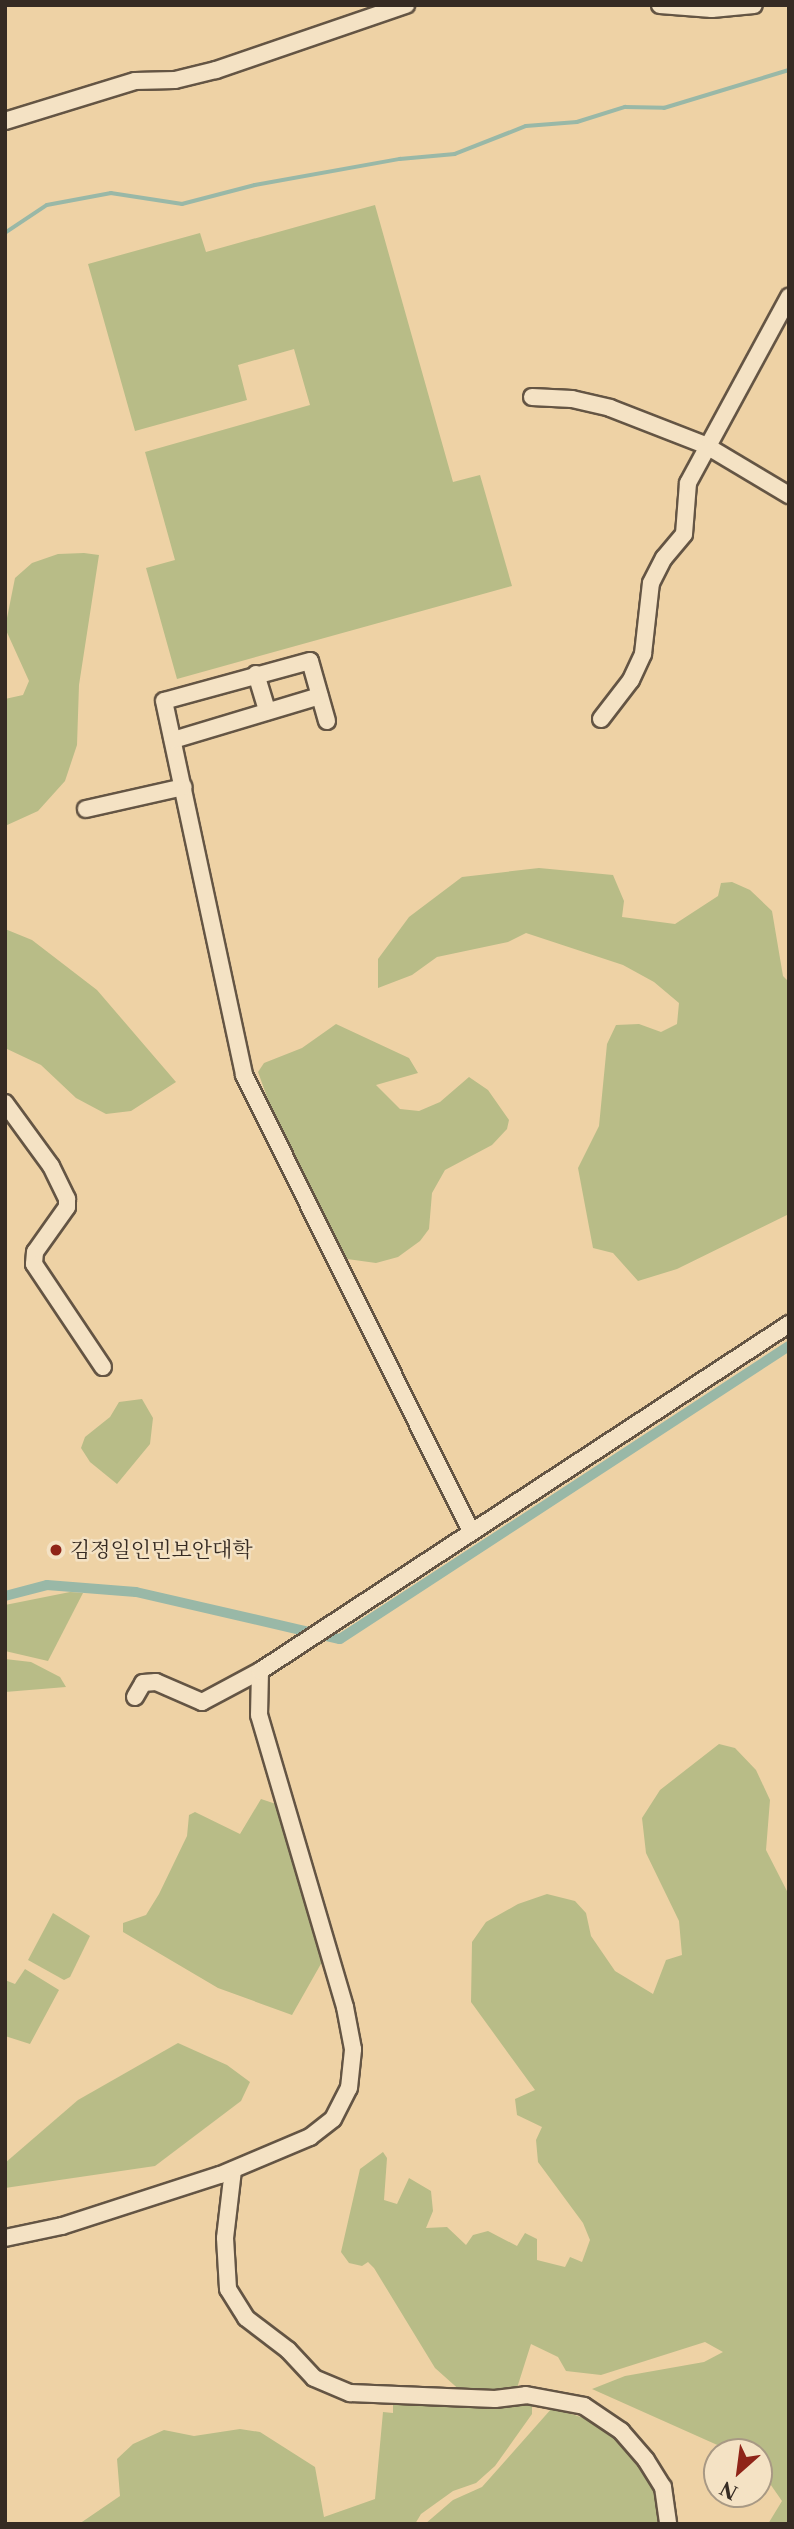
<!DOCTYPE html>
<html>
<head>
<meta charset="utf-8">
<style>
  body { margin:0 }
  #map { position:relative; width:794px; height:2529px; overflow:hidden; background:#eed2a5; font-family:"Libre Caslon Text","Noto Serif KR",serif }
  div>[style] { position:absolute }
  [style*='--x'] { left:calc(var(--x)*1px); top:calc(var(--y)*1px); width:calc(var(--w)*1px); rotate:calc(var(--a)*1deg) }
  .green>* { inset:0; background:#b8bc87 }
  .stream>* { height:3.5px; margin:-1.75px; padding:0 1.75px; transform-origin:1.75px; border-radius:1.75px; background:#99b8a7 }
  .canal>* { height:10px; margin:-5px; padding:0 5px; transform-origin:5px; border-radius:5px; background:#99b8a7 }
  .roads { filter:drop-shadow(2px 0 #645544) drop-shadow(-2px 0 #645544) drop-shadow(0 2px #645544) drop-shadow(0 -2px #645544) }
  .minor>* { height:16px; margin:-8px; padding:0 8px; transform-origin:8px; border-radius:8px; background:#f4e2c4 }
  .dots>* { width:19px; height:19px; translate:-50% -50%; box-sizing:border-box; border:4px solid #f4e2c4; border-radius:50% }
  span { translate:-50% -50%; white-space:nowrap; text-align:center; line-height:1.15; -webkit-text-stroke:5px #f4e2c4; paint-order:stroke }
  .poi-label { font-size:21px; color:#362b23 }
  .left { translate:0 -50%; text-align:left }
  .frame { position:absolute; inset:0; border:7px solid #362b23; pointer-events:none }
  .north { position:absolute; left:703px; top:2438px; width:70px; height:70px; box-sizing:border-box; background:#f4e2c4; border:2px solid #a89984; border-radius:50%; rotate:208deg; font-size:19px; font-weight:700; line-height:28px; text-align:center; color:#362b23 }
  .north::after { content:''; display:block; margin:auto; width:24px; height:32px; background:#8f2418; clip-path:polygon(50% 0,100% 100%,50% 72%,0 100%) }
</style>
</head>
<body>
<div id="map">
  <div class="green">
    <div style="clip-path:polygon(375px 205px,453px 482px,480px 475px,512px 586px,177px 679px,146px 568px,175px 560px,145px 452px,310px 405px,294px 349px,238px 365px,247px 400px,135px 431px,88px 264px,200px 233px,206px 252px)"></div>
    <div style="clip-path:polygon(84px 553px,99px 555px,79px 685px,77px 745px,65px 781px,38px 811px,5px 826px,5px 699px,23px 695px,29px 681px,5px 628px,15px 578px,32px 563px,58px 554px)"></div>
    <div style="clip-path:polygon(539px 868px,613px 875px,624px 901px,622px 917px,675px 924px,718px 896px,721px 883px,732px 882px,750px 890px,772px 911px,783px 976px,789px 982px,789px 1214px,677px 1269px,638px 1281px,613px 1253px,593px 1248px,578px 1168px,599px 1126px,607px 1044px,616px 1025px,639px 1024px,661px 1032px,677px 1024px,679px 1003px,654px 982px,623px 965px,526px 933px,508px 942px,437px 957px,412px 975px,378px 988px,378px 959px,409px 917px,462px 877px)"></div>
    <div style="clip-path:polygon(5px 929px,32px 940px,97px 990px,176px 1082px,131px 1111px,106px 1114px,76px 1098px,41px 1065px,5px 1048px)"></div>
    <div style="clip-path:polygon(336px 1024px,409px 1058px,418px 1073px,376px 1085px,400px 1109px,419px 1111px,440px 1102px,469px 1077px,488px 1090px,509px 1120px,507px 1129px,492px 1145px,445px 1170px,432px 1193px,429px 1229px,420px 1241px,398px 1257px,376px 1263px,340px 1258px,276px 1122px,258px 1072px,264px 1063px,302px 1048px)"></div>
    <div style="clip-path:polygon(142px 1399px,153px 1418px,150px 1444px,117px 1484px,90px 1462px,81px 1448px,85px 1437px,110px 1417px,119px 1402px)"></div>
    <div style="clip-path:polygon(70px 1592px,83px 1593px,48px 1661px,5px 1651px,5px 1605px)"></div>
    <div style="clip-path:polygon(5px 1659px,31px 1662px,60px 1677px,66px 1687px,5px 1692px)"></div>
    <div style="clip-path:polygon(719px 1744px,735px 1748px,756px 1770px,770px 1800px,766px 1850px,789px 1895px,789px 2524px,768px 2524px,782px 2501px,759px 2468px,759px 2452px,733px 2452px,592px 2389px,625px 2376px,704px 2362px,723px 2352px,705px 2342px,601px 2375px,566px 2371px,558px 2357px,531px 2344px,517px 2388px,499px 2397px,463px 2393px,435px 2368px,374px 2268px,368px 2262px,362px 2266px,349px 2263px,341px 2252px,360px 2169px,383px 2152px,387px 2158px,384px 2200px,397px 2204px,409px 2178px,431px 2191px,433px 2211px,426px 2228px,447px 2227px,466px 2245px,473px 2235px,488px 2231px,517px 2246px,525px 2233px,537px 2239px,537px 2260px,565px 2267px,570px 2257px,582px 2262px,590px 2240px,583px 2223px,538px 2162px,536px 2140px,542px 2127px,517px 2115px,515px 2099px,535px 2090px,471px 2002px,472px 1942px,486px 1922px,518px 1904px,547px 1894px,575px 1901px,586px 1913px,591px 1936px,615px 1971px,653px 1994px,666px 1960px,682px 1955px,679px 1921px,646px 1853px,642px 1818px,660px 1790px)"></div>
    <div style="clip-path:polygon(261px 1799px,276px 1804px,285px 1821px,322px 1962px,292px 2015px,218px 1988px,123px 1932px,123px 1923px,146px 1915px,159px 1894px,187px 1836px,189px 1815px,195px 1812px,240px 1834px)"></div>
    <div style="clip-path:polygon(53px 1913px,90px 1936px,70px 1977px,64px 1980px,28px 1960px)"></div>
    <div style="clip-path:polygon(25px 1969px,59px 1990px,30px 2044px,5px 2036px,5px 1980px,15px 1984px)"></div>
    <div style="clip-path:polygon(178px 2043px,227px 2065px,250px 2082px,241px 2101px,155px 2166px,5px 2188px,5px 2163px,78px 2100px)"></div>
    <div style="clip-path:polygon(524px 2400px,532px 2404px,532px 2414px,495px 2466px,476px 2483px,453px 2491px,421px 2514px,415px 2524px,79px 2524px,120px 2496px,117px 2459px,133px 2444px,164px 2430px,194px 2436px,240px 2429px,260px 2432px,315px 2467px,324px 2517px,375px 2499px,383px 2412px,393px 2413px,393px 2402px)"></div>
    <div style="clip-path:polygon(552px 2408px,600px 2423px,629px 2444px,659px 2496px,663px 2524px,425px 2524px,453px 2500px,482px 2487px)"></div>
  </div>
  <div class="stream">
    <div style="--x:5;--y:233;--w:50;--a:-33.7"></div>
    <div style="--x:47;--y:205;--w:65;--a:-10.6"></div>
    <div style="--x:111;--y:193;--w:72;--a:8.8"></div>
    <div style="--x:182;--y:204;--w:75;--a:-14.6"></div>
    <div style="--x:255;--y:185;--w:147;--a:-10.2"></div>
    <div style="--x:400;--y:159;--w:55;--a:-5.2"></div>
    <div style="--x:455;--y:154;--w:76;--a:-21.5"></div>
    <div style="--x:526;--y:126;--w:51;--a:-4.5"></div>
    <div style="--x:577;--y:122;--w:50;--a:-17.4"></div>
    <div style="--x:625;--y:107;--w:39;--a:1"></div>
    <div style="--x:664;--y:108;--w:131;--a:-16.9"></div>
  </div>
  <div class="canal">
    <div style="--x:5;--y:1596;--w:43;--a:-14.7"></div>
    <div style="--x:47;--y:1585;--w:89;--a:4.5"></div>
    <div style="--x:136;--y:1592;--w:209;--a:13"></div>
    <div style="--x:340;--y:1639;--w:536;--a:-33.13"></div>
  </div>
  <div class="roads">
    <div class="minor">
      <div style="--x:660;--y:5;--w:52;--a:4.4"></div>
      <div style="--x:712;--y:9;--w:42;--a:-5.4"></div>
      <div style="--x:5;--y:121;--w:136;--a:-17.1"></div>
      <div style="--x:135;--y:81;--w:40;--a:-1.4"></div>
      <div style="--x:175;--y:80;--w:42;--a:-13.7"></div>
      <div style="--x:216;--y:70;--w:201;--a:-18.9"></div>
      <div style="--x:532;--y:397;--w:40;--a:2.9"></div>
      <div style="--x:572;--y:399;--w:39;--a:13"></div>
      <div style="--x:610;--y:408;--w:102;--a:21.3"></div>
      <div style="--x:705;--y:445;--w:98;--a:30.8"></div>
      <div style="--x:256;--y:674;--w:39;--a:73"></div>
      <div style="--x:601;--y:719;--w:49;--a:-52.4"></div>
      <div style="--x:631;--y:680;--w:29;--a:-65"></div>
      <div style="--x:643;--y:654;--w:71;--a:-83.6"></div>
      <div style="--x:651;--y:583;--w:28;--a:-63"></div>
      <div style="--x:664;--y:558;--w:31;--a:-50"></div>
      <div style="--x:684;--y:534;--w:51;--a:-85.5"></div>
      <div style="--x:688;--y:483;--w:212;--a:-61.5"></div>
      <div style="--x:327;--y:721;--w:62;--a:-105.8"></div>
      <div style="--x:310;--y:661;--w:151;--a:164.7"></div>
      <div style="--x:164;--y:701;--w:382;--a:77.9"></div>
      <div style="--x:244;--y:1075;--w:509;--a:63.54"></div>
      <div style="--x:173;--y:740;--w:153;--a:-16.7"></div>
      <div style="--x:86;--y:809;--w:100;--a:-12.7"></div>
      <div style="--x:5;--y:1103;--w:78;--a:53.9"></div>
      <div style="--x:51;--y:1166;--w:37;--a:64"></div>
      <div style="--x:67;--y:1199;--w:8;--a:90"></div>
      <div style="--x:67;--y:1207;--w:55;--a:125.4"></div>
      <div style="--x:35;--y:1252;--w:12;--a:95"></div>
      <div style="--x:34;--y:1264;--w:124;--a:56.2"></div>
      <div style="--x:135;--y:1697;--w:16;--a:-60"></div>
      <div style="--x:143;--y:1683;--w:13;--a:-4"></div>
      <div style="--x:156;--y:1682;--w:50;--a:23.5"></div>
      <div style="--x:202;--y:1702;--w:66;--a:-28.1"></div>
      <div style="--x:233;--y:2170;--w:68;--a:96.7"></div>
      <div style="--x:225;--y:2238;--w:51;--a:86.6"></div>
      <div style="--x:228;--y:2289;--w:34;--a:58"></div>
      <div style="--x:246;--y:2318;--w:53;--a:37.3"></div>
      <div style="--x:288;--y:2350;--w:38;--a:47"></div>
      <div style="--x:314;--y:2378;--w:39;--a:23"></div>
      <div style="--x:350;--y:2393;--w:145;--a:2.4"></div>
      <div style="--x:495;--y:2399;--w:31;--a:-7"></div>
      <div style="--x:526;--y:2395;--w:59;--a:10.7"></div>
      <div style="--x:584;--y:2406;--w:45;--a:34"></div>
      <div style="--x:621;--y:2431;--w:38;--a:49"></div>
      <div style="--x:646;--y:2460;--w:32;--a:58"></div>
      <div style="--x:663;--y:2487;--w:37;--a:82"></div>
      <div style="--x:5;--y:2238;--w:58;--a:-11.9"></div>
      <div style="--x:62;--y:2226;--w:166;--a:-17.9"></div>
      <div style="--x:220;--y:2175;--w:98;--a:-22.9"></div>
      <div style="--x:310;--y:2137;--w:29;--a:-38"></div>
      <div style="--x:333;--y:2119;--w:35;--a:-63"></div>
      <div style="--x:349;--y:2088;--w:39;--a:-84"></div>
      <div style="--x:353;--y:2049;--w:43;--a:-100.8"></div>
      <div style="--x:345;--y:2007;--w:304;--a:-106.4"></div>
      <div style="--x:259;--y:1715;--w:44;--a:-88.7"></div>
      <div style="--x:260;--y:1671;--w:633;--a:-33.26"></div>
    </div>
  </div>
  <div class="dots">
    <div style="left:56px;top:1550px;background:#8f2418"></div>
  </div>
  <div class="poi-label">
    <span class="left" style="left:70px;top:1550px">김정일인민보안대학</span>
  </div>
  <div class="frame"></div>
  <div class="north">N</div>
</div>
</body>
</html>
